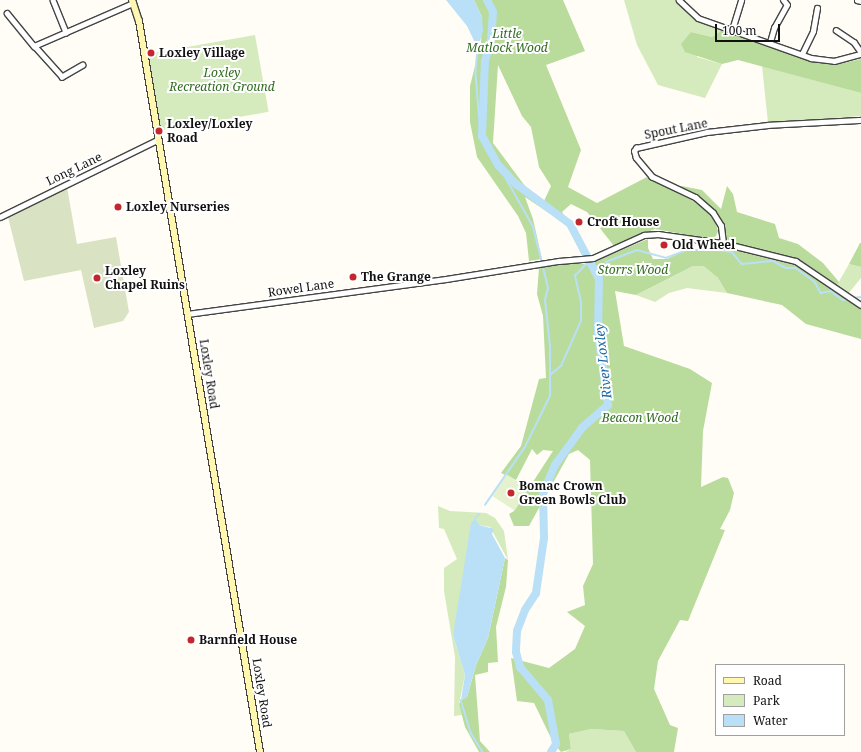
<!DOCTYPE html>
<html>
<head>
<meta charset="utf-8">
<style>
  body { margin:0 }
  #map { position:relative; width:861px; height:752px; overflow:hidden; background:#fffdf5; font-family:"Noto Serif",serif }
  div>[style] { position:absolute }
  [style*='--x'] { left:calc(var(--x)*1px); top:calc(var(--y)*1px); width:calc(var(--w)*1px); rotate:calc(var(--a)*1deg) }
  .green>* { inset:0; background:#d5ebbd; transform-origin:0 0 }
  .forest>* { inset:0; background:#b9dc9c }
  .cemetery>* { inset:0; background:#d9e3c4 }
  .pitch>* { inset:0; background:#e6f2cf; transform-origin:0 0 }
  .water>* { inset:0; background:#b9e0f7 }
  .stream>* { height:1.5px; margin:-0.75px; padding:0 0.75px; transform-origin:0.75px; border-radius:0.75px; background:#b9e0f7 }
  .river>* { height:8px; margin:-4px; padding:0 4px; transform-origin:4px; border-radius:4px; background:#b9e0f7 }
  .roads { filter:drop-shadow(1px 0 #444) drop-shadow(-1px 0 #444) drop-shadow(0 1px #444) drop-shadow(0 -1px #444) }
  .street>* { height:4.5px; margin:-2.25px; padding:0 2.25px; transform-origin:2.25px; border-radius:2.25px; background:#fff }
  .secondary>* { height:6px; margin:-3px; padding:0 3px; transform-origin:3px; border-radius:3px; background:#fff6b0 }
  .dots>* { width:11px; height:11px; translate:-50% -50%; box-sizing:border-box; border:2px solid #fff; border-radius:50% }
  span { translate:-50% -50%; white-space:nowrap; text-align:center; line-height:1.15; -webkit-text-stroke:4px #fff; paint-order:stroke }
  .park-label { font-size:12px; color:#2f6b1f; font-style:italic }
  .poi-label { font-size:12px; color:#111; font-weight:700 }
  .left { translate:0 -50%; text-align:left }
  .street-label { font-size:12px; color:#111 }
  .water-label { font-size:13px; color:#1768a6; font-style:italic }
  .legend { position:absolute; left:715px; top:664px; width:130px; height:72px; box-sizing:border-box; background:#fff; border:1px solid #a0a0a0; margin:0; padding:5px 7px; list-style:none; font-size:12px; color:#111 }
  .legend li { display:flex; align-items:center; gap:8px; height:20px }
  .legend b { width:20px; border:1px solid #a0a0a0 }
  .scale { position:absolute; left:715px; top:24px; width:65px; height:18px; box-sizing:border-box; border:2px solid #111; border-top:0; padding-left:5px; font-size:12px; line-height:14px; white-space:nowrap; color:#111; -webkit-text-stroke:3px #fff; paint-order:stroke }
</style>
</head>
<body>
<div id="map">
  <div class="green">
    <div style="clip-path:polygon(624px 0,675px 0,695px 20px,722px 30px,712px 37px,691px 32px,697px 57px,722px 64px,705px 98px,658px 85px,637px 45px)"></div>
    <div style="left:255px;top:35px;width:78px;height:109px;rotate:80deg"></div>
    <div style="clip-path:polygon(762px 66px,861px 93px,861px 116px,768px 123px)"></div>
    <div style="clip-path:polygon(849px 264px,861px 267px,861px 278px,848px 294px,837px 285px)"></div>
    <div style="clip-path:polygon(693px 266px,705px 266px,718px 278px,727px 293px,687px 288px,669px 293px,655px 302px,636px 295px)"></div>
    <div style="clip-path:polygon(438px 506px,450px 511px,486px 513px,495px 518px,504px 531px,508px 560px,490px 527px,479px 525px,453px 635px,465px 675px,459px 704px,462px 715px,454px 716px,455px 657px,444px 591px,444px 568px,457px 559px,444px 529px,439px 528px)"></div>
    <div style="clip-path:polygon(591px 729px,624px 731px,636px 752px,565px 752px,571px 749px,569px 734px)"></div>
  </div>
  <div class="forest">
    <div style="clip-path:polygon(evenodd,474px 0,563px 0,585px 51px,546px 65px,581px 150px,568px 187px,597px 203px,647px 177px,701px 205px,715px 221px,718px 231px,716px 236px,710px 239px,655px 229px,614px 246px,587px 212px,571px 204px,562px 212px,589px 254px,582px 255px,567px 225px,525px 197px,533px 219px,542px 259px,529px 261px,526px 233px,518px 216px,477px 157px,470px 122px,470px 86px,481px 42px,482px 17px,474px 0,498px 65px,522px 116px,531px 127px,539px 167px,551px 186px,544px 201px,525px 186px,493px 143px,498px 65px)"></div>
    <div style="clip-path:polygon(722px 30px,821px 63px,835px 65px,861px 59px,861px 93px,738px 60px,722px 64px,685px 52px,681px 44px,691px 32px,712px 37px)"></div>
    <div style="clip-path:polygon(682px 186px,702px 190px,721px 209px,727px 186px,733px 194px,737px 212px,775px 224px,779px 238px,798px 244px,823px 263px,839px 282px,837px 285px,800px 260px,728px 241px,721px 221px,714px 211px,703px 200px,676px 188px)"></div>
    <div style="clip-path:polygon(648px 239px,648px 248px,653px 259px,667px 259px,687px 249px,710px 250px,717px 246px,795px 265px,861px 309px,861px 339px,806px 324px,782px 305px,727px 293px,718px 278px,704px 266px,693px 266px,636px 295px,615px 291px,624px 346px,690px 369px,712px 383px,703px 431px,701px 487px,723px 477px,728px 478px,734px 493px,730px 510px,720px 529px,725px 530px,688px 621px,680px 620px,658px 661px,654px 689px,670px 725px,678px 728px,674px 752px,636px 752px,624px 731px,591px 729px,569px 734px,571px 749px,561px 752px,553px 742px,534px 703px,517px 701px,511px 658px,549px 668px,575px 649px,585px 626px,567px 612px,585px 605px,583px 586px,593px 564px,590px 460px,578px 450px,569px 454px,529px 526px,514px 526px,509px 514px,514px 511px,553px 451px,543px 450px,537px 455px,532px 449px,516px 480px,501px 473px,521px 446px,539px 379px,546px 378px,543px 316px,537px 294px,539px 268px,562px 263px,588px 264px)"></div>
    <div style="clip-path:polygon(860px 243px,861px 243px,861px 267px,849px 264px)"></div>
    <div style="clip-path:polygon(505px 558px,508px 560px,506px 587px,496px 627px,498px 662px,488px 663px,488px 672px,475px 675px,480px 741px,490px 752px,479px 752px,465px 727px,459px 704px,461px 700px,467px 697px,476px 665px,488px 638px)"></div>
  </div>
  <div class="cemetery">
    <div style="clip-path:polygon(67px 187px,77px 244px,116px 237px,129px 312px,123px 321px,94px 328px,81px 270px,24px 281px,8px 217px)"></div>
  </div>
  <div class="pitch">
    <div style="left:506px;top:474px;width:27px;height:26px;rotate:33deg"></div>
  </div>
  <div class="water">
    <div style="clip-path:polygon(446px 0,474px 0,482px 17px,483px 30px,478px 49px,467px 26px)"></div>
    <div style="clip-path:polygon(475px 519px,479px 525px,494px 529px,492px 534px,505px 558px,488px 638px,476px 665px,467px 697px,461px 700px,465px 675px,453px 635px,471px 523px)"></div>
  </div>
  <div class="stream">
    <div style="--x:478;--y:49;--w:25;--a:95"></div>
    <div style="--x:476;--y:74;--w:50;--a:85.4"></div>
    <div style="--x:480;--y:124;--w:4;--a:45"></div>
    <div style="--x:606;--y:262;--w:33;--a:-21"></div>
    <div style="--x:637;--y:250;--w:30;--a:15"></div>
    <div style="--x:666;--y:258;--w:22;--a:-21"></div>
    <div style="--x:687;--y:250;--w:31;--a:0"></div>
    <div style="--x:718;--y:250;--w:14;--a:8"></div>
    <div style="--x:732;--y:252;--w:16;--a:50"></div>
    <div style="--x:742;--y:264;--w:31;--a:-6"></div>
    <div style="--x:773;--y:261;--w:15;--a:28"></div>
    <div style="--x:786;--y:268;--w:10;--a:0"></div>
    <div style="--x:796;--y:268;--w:24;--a:36"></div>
    <div style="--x:815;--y:282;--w:13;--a:61"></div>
    <div style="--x:821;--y:293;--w:10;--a:-11"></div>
    <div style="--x:831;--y:291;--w:15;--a:37"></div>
    <div style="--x:843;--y:300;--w:6;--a:-9"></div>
    <div style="--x:853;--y:298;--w:8;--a:-7"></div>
    <div style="--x:550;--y:375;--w:14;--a:-39"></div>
    <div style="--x:561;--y:366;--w:49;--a:-66"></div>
    <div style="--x:581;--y:321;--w:19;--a:-90"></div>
    <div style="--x:581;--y:302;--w:27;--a:-103"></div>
    <div style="--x:575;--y:276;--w:21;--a:-47"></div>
    <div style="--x:485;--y:505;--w:70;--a:-55.4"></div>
    <div style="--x:525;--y:447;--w:57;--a:-63.9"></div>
    <div style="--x:550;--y:396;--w:49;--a:-90"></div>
    <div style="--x:550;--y:347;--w:47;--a:-96.1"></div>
    <div style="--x:545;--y:300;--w:12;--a:-76"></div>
    <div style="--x:548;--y:288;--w:63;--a:-103.8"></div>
    <div style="--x:533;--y:227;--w:71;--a:-119.4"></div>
    <div style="--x:475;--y:519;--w:6;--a:-51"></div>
    <div style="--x:461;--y:700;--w:34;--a:73"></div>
    <div style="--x:471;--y:733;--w:22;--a:58"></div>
  </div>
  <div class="river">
    <div style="--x:487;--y:0;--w:13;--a:63"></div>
    <div style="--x:493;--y:12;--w:28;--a:94"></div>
    <div style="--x:491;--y:40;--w:22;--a:106"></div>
    <div style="--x:485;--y:61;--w:75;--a:92.3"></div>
    <div style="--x:482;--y:136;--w:33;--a:61"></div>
    <div style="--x:498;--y:165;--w:26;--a:47"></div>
    <div style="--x:516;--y:184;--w:67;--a:36.5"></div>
    <div style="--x:570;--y:224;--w:62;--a:62.2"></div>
    <div style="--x:599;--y:279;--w:54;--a:91.1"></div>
    <div style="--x:598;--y:333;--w:73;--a:82.1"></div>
    <div style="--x:608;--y:405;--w:35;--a:139"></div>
    <div style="--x:582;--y:428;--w:46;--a:126.1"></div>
    <div style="--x:555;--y:465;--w:30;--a:113"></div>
    <div style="--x:543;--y:493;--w:45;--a:88.7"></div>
    <div style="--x:544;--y:538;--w:56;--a:98.3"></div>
    <div style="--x:536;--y:593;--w:20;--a:123"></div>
    <div style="--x:525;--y:610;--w:22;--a:111"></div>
    <div style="--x:517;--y:631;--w:21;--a:93"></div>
    <div style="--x:516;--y:652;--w:16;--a:75"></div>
    <div style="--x:520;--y:667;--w:43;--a:49.7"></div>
    <div style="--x:548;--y:700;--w:45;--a:79.7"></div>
    <div style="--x:556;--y:744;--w:9;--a:122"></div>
  </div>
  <div class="roads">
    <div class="street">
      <div style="--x:53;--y:0;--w:35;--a:68"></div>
      <div style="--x:679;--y:0;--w:26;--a:43"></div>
      <div style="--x:698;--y:18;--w:120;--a:19.5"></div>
      <div style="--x:811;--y:58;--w:23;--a:7"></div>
      <div style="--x:834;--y:61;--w:28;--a:-15"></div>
      <div style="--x:857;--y:0;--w:4;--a:14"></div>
      <div style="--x:7;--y:13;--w:43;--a:50.7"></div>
      <div style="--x:732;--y:30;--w:31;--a:-73"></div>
      <div style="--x:836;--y:30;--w:22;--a:34"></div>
      <div style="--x:854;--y:42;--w:12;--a:55"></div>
      <div style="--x:770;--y:42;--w:15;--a:-74"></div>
      <div style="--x:774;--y:28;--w:26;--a:-61"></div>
      <div style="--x:787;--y:5;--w:6;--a:-129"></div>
      <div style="--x:802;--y:54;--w:25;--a:-64"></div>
      <div style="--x:813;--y:31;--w:23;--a:-80"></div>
      <div style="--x:83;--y:65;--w:24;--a:150"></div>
      <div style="--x:62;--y:77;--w:42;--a:-132.1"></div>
      <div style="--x:34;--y:46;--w:108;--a:-23.5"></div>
      <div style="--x:0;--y:217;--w:175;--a:-26.1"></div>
      <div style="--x:723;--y:243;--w:17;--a:-97"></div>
      <div style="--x:721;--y:226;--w:15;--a:-122"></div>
      <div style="--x:713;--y:213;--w:23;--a:-139"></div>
      <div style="--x:696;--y:198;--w:49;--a:-154.5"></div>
      <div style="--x:652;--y:177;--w:25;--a:-130"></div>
      <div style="--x:636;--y:158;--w:7;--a:-106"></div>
      <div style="--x:634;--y:151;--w:4;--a:-56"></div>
      <div style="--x:636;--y:148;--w:73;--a:-12.7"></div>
      <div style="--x:707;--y:132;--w:61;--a:-6.5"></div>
      <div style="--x:768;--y:125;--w:93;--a:-3.1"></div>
      <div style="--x:187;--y:314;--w:261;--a:-7.7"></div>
      <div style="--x:446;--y:279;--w:114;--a:-9.1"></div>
      <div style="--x:559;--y:261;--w:34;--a:-5"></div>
      <div style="--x:593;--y:258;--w:56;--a:-24.3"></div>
      <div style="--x:644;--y:235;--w:14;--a:-4"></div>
      <div style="--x:658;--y:234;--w:66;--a:7.9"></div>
      <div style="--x:723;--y:243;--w:75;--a:13.9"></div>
      <div style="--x:796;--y:261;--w:78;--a:34.1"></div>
    </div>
    <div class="secondary">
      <div style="--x:132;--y:0;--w:22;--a:72"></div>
      <div style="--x:139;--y:21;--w:741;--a:80.6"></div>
    </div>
  </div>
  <div class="dots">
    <div style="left:151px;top:53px;background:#c4262e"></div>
    <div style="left:159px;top:131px;background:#c4262e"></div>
    <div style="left:118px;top:207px;background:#c4262e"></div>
    <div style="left:579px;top:222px;background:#c4262e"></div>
    <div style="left:664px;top:245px;background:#c4262e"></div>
    <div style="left:353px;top:277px;background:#c4262e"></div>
    <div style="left:97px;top:278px;background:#c4262e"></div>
    <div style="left:511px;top:493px;background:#c4262e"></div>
    <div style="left:191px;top:640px;background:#c4262e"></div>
  </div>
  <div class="park-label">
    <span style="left:507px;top:41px">Little<br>Matlock Wood</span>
    <span style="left:222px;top:80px">Loxley<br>Recreation Ground</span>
    <span style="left:633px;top:270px">Storrs Wood</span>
    <span style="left:640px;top:418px">Beacon Wood</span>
  </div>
  <div class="poi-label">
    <span class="left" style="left:159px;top:53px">Loxley Village</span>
    <span class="left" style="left:167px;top:131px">Loxley/Loxley<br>Road</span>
    <span class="left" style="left:126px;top:207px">Loxley Nurseries</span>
    <span class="left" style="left:587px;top:222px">Croft House</span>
    <span class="left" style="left:672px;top:245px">Old Wheel</span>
    <span class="left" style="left:105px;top:278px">Loxley<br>Chapel Ruins</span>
    <span class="left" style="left:361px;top:277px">The Grange</span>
    <span class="left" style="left:519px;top:493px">Bomac Crown<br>Green Bowls Club</span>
    <span class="left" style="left:199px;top:640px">Barnfield House</span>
  </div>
  <div class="street-label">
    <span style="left:676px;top:129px;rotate:-11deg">Spout Lane</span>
    <span style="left:74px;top:169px;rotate:-26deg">Long Lane</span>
    <span style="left:301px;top:288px;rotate:-8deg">Rowel Lane</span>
    <span style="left:209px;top:374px;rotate:81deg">Loxley Road</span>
    <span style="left:262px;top:693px;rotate:81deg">Loxley Road</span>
  </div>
  <div class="water-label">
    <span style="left:603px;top:361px;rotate:-96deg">River Loxley</span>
  </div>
  <ul class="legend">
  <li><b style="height:5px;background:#fff6b0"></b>Road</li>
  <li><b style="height:11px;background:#d5ebbd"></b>Park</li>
  <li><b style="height:11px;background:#b9e0f7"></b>Water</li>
  </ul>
  <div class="scale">100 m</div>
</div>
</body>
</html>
